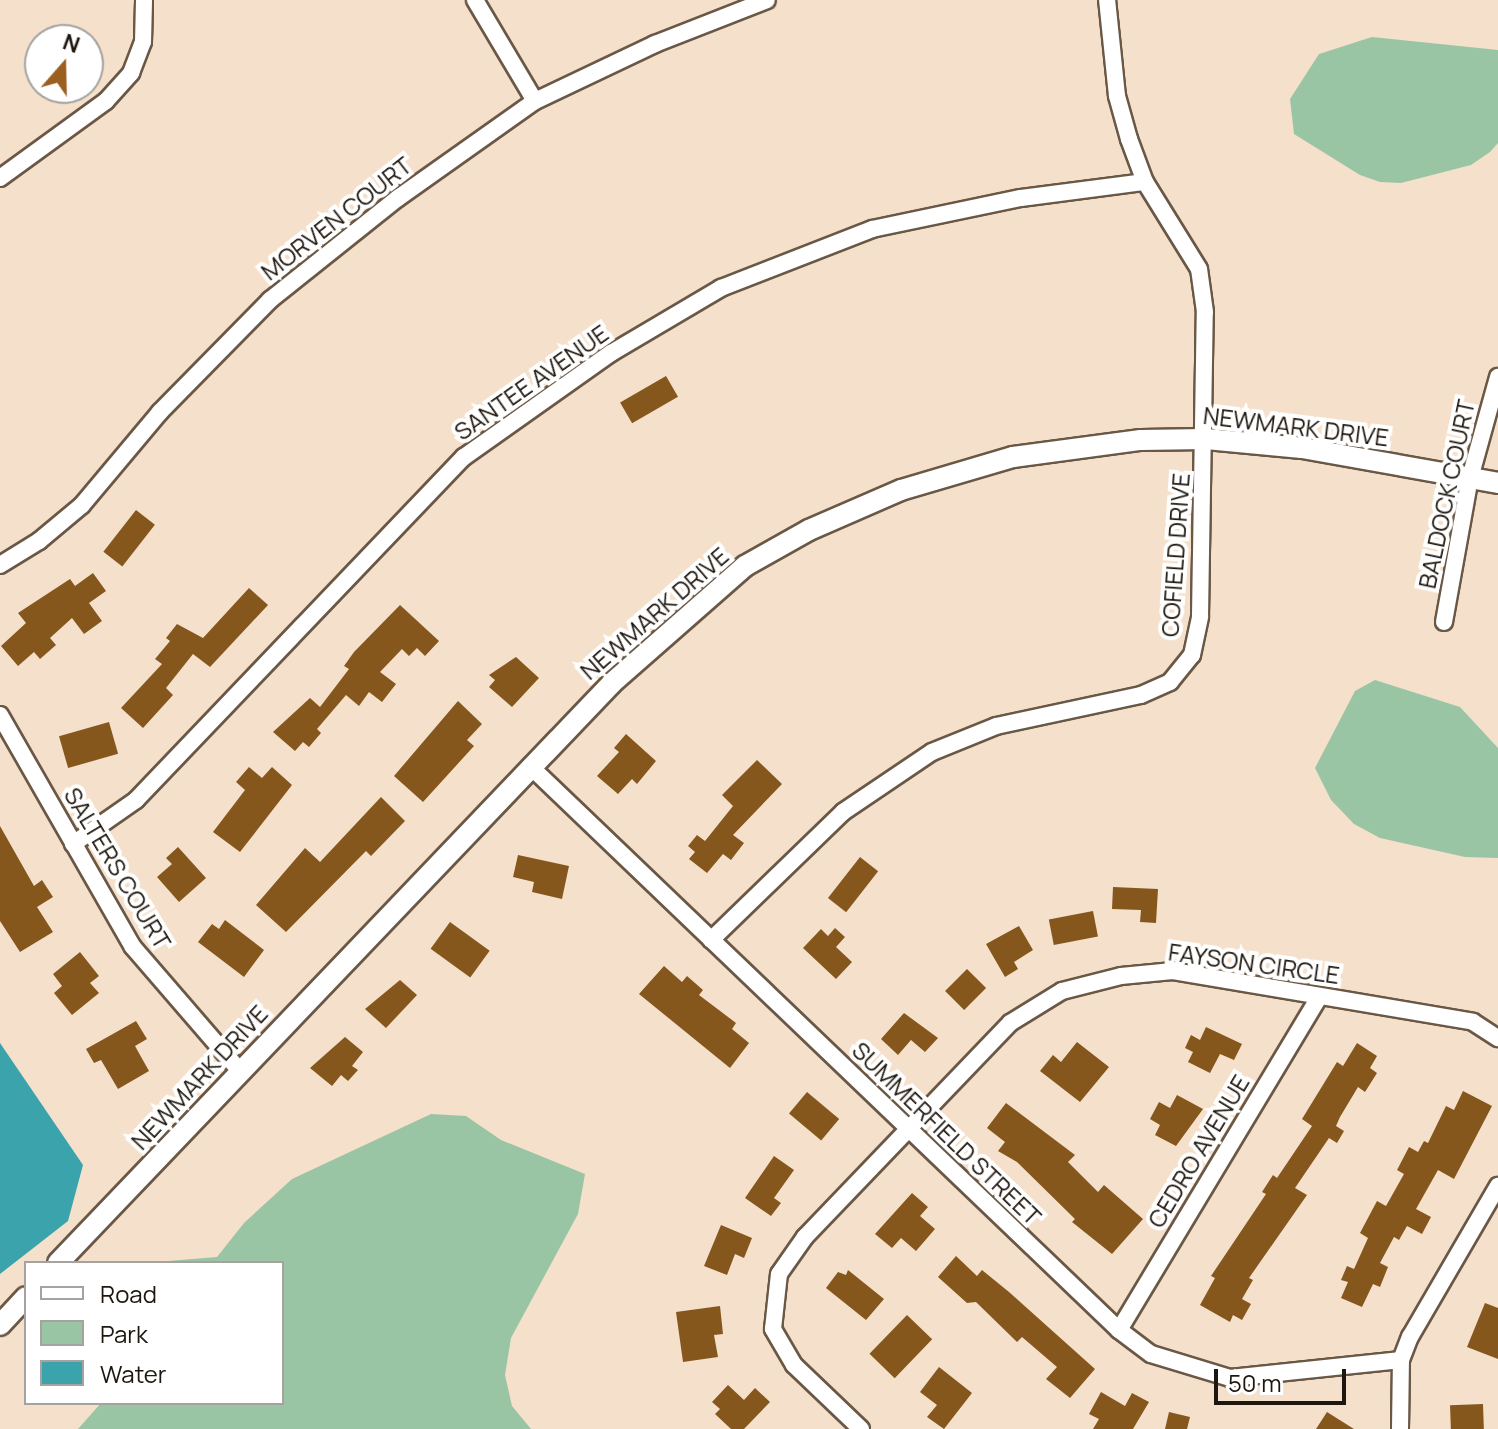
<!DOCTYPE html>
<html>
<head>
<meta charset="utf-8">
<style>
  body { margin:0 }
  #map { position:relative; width:1498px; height:1429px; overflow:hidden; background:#f5e0cb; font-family:Manrope,sans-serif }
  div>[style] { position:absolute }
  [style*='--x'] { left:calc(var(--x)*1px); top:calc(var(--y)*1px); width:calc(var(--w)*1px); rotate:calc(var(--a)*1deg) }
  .green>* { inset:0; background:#9ac5a4 }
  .water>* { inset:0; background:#3ba3ab }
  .building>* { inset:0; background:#85571d; transform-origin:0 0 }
  .roads { filter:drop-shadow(2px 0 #6a5846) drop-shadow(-2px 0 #6a5846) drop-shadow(0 2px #6a5846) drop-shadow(0 -2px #6a5846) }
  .minor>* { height:16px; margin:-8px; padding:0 8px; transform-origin:8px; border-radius:8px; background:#fff }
  .tertiary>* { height:20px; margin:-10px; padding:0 10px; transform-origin:10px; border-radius:10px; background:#fff }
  span { translate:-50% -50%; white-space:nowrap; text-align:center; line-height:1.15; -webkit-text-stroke:8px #fff; paint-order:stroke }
  .street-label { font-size:24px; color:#1e170f }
  .legend { position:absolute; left:24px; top:1261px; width:260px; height:144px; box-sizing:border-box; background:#fff; border:2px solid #a5a29f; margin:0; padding:10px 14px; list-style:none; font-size:24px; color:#1e170f }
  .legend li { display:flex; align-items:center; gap:16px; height:40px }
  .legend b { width:40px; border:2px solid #a5a29f }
  .north { position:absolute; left:24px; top:24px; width:80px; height:80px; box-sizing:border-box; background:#fff; border:2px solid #a5a29f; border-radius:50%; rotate:20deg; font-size:22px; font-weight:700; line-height:32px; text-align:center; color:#1e170f }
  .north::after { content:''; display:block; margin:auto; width:28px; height:36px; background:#9b6020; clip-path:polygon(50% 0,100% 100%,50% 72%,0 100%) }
  .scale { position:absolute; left:1214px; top:1369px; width:132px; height:36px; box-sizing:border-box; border:4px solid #1e170f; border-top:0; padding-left:10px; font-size:24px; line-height:28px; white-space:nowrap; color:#1e170f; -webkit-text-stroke:6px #fff; paint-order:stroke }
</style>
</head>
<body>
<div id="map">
  <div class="green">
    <div style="clip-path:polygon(1372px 37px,1498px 50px,1498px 143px,1490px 152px,1471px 165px,1401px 183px,1380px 182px,1360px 175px,1294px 134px,1290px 99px,1319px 54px)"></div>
    <div style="clip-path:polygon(1375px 680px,1460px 707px,1498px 748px,1498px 858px,1465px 857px,1380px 838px,1354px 824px,1331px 800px,1315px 768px,1355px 691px)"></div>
    <div style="clip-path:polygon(431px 1114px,466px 1116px,501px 1140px,585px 1174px,578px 1214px,511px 1338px,505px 1375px,512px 1406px,531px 1429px,78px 1429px,101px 1403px,282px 1403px,282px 1263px,144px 1263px,217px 1257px,244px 1223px,292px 1179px)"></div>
  </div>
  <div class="water">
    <div style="clip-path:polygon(0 1043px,83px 1165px,68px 1221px,0 1274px)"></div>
  </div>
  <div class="building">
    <div style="left:666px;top:376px;width:24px;height:53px;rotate:60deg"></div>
    <div style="left:136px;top:510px;width:24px;height:53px;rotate:38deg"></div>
    <div style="clip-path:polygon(93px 573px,106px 591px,89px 603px,102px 621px,84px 634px,72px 618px,50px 638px,56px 645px,40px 659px,34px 652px,18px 666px,1px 646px,26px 623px,18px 613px,70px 579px,75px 586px)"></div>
    <div style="clip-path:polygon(249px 588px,268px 605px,210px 667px,193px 654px,166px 688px,173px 695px,143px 728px,121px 708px,162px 664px,155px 659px,170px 641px,166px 638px,177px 624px,203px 638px)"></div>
    <div style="clip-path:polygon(400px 605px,439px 641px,425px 656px,417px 648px,409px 656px,402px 649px,380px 672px,396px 684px,382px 702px,369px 692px,359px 706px,346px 695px,317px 729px,321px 733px,309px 747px,303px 742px,295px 751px,273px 732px,310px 698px,320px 707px,349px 669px,344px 666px,354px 652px)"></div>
    <div style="clip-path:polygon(516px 657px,539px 678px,512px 707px,489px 687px,495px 680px,489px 675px)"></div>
    <div style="clip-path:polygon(458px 701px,482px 724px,467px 740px,474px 746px,423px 802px,394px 776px)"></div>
    <div style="left:109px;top:722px;width:33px;height:52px;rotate:74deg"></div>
    <div style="clip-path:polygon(626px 734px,656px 761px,637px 784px,632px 779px,618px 794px,597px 776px,619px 752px,614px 748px)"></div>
    <div style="clip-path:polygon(757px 760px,782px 784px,733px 835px,744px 843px,731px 860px,723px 854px,707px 873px,689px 859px,695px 852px,688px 846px,697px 835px,705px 841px,733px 806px,722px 795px)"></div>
    <div style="clip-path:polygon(249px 767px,262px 778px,272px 767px,292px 785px,240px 852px,213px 832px,245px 790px,236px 782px)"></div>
    <div style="clip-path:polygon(381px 797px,405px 821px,371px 856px,366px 851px,286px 932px,256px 905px,305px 848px,320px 862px)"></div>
    <div style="clip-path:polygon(0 826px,34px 886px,42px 880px,53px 897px,37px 907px,53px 932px,20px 952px,0 921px)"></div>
    <div style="clip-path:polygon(178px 847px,206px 878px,179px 902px,157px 877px,172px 864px,166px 858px)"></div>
    <div style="clip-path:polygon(518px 855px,569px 866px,562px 899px,532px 892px,534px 882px,513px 877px)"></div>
    <div style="left:860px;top:857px;width:23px;height:52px;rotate:38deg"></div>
    <div style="clip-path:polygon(1113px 887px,1158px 889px,1156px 923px,1140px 922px,1141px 910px,1112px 909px)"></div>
    <div style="left:1093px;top:911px;width:26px;height:45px;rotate:79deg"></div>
    <div style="clip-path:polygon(225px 920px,264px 950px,244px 977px,198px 942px,212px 924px,219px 929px)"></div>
    <div style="left:450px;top:922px;width:49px;height:33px;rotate:36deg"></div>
    <div style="clip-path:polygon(1019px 926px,1033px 950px,1014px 962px,1018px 969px,1005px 977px,986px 944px)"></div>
    <div style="clip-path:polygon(835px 928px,845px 937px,836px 947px,852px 962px,836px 979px,803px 948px,821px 929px,828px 936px)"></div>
    <div style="clip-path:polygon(80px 952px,99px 976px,90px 983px,99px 993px,72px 1015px,54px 993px,62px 986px,53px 974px)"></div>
    <div style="clip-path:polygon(664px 966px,682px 982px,687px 976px,703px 990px,699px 995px,736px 1023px,732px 1029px,749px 1043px,730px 1068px,639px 994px)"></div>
    <div style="left:967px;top:969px;width:27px;height:31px;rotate:45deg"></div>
    <div style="clip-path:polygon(400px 980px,417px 995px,386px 1028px,365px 1009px)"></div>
    <div style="clip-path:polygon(904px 1013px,938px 1038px,925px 1052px,911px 1040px,898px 1055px,881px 1039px)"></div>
    <div style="clip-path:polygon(136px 1021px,147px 1039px,135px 1046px,149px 1071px,118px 1089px,101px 1060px,94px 1063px,86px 1049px)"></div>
    <div style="clip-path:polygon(1206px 1027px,1242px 1044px,1234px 1060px,1220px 1054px,1210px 1073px,1188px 1062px,1193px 1052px,1185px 1048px,1191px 1035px,1200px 1040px)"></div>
    <div style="clip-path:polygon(345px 1037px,363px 1052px,352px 1066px,358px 1070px,348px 1081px,341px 1075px,332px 1086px,310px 1068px)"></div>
    <div style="clip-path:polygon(1077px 1042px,1109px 1067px,1080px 1102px,1040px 1071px,1053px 1055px,1061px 1062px)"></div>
    <div style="clip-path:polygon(1357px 1043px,1377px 1056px,1370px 1068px,1377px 1073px,1365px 1092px,1358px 1087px,1340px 1117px,1336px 1126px,1344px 1131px,1337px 1143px,1329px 1138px,1295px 1188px,1307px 1195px,1249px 1278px,1253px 1280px,1242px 1299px,1251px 1304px,1242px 1320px,1233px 1315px,1230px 1322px,1200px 1305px,1215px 1278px,1211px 1276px,1266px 1194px,1262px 1192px,1273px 1175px,1277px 1178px,1312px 1126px,1302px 1119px,1337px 1062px,1343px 1066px)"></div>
    <div style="clip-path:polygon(1463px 1091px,1492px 1106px,1454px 1179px,1438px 1170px,1416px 1209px,1431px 1217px,1422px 1234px,1407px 1226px,1399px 1240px,1394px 1237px,1380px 1263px,1388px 1267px,1380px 1287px,1373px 1284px,1362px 1307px,1341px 1298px,1348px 1282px,1341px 1280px,1347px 1266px,1354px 1269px,1368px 1238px,1360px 1233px,1377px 1201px,1386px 1206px,1404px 1174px,1397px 1170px,1409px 1147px,1418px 1152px,1424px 1141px,1428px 1143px,1446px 1106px,1454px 1110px)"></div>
    <div style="left:807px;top:1092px;width:42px;height:28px;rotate:40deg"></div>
    <div style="clip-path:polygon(1177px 1095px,1203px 1109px,1176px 1146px,1155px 1135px,1160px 1125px,1150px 1119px,1159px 1102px,1170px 1108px)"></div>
    <div style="clip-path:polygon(1006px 1103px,1075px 1155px,1068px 1162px,1098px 1192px,1104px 1185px,1143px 1219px,1112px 1254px,1072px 1222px,1075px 1219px,1017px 1162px,998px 1151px,1005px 1142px,987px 1128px)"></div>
    <div style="clip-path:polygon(774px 1156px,794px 1170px,774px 1198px,781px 1203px,771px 1216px,745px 1198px)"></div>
    <div style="clip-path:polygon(912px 1193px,928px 1207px,920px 1216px,935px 1229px,916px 1251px,901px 1238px,892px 1248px,875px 1234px)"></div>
    <div style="clip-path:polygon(721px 1225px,752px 1238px,744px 1258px,735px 1254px,727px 1275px,704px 1266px)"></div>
    <div style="clip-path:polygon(956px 1256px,977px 1276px,982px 1270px,1009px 1292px,1095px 1369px,1070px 1398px,1046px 1379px,1057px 1367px,1022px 1337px,1017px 1342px,976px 1302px,967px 1303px,938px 1277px)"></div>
    <div style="clip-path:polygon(848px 1270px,884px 1299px,866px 1320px,826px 1288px,838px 1272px,846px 1275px)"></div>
    <div style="clip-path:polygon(1485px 1303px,1498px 1308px,1498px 1359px,1467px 1347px)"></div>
    <div style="clip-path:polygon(720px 1306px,723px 1334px,714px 1335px,718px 1357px,683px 1362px,676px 1312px)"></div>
    <div style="left:907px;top:1315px;width:35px;height:54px;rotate:44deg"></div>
    <div style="clip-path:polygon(939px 1367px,972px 1393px,944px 1429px,927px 1417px,937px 1405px,920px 1392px)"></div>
    <div style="clip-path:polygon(728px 1385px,744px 1400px,755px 1388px,770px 1402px,744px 1429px,731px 1429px,715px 1414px,720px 1409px,712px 1402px)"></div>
    <div style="clip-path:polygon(1101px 1392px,1125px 1406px,1132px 1393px,1149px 1402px,1133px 1429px,1093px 1429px,1099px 1419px,1089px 1414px)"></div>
    <div style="left:1483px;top:1404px;width:25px;height:33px;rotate:88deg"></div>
    <div style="clip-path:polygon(1169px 1412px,1190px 1417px,1187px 1429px,1165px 1429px)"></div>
    <div style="clip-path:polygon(1327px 1412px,1354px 1429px,1316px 1429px)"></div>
  </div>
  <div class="roads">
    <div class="minor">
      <div style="--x:475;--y:0;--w:117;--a:59.3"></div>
      <div style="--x:0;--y:178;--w:131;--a:-36"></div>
      <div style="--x:106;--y:101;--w:38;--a:-48"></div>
      <div style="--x:131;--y:73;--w:33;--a:-69"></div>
      <div style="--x:143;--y:42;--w:42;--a:-88.6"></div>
      <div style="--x:0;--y:565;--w:46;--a:-31.6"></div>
      <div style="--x:39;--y:541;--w:56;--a:-39.9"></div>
      <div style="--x:82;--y:505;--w:121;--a:-50"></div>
      <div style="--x:160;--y:412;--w:157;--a:-45.5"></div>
      <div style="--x:270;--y:300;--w:164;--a:-38.6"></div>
      <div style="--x:398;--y:198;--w:168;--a:-35.3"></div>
      <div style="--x:535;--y:101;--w:133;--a:-25.4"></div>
      <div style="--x:655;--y:44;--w:120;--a:-21.4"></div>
      <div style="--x:1444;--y:622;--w:146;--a:-79.8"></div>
      <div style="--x:1470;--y:478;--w:105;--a:-74.5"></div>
      <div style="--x:0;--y:715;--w:267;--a:60.2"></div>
      <div style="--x:133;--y:947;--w:164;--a:49.2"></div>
      <div style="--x:530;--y:766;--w:815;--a:43.76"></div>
      <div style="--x:1119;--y:1330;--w:40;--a:37"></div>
      <div style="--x:1151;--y:1354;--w:83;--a:16.9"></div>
      <div style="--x:1230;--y:1378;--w:172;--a:-6"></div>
      <div style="--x:73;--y:844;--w:77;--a:-34.9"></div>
      <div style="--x:136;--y:800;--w:475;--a:-46.3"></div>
      <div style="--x:464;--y:457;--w:180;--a:-35.3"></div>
      <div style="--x:611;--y:353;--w:128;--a:-30.6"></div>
      <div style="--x:721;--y:288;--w:162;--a:-21.3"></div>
      <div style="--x:872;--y:229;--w:152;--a:-11.8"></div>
      <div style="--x:1021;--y:198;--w:125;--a:-7.4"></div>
      <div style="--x:711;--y:940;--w:184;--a:-44.1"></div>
      <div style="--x:843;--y:812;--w:107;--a:-34"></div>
      <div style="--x:932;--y:752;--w:69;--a:-22.1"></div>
      <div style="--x:996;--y:726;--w:148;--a:-12.1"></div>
      <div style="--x:1141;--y:695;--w:32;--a:-24"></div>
      <div style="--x:1170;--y:682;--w:35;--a:-51"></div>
      <div style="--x:1192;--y:655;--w:40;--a:-78"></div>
      <div style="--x:1200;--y:616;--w:304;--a:-89.1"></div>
      <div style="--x:1205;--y:312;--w:43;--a:-97.9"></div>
      <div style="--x:1199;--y:269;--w:102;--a:-121.8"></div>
      <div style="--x:1145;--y:182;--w:46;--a:-110.4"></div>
      <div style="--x:1129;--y:139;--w:45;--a:-105.6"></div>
      <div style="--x:1117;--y:96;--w:97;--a:-95.9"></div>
      <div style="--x:1119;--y:1330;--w:388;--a:-59"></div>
      <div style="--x:861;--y:1429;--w:93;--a:-136.3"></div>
      <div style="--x:794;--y:1365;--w:42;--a:-120.3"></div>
      <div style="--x:773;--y:1329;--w:55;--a:-83.8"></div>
      <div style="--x:779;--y:1274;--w:45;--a:-54.9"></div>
      <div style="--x:805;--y:1237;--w:296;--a:-46.2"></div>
      <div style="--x:1010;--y:1023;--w:61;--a:-31.6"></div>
      <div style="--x:1062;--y:991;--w:61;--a:-14.3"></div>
      <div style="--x:1121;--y:976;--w:52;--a:-5.5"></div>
      <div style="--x:1173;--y:971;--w:304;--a:9.6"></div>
      <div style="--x:1473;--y:1022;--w:30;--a:33"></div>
      <div style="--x:1400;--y:1429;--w:69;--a:-89.2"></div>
      <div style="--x:1401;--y:1360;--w:25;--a:-69"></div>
      <div style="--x:1410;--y:1337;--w:175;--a:-59.8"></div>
    </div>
    <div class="tertiary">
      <div style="--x:58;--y:1263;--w:802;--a:-46.31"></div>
      <div style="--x:612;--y:683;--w:177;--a:-41.3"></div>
      <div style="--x:745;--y:566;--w:73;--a:-29.4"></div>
      <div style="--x:809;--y:530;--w:100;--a:-23.5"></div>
      <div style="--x:901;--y:490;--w:117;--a:-16.4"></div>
      <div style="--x:1013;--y:457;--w:129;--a:-7.6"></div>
      <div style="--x:1141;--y:440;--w:65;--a:-0.9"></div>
      <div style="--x:1206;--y:439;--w:96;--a:5.4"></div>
      <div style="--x:1302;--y:448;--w:199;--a:10.1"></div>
      <div style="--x:0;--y:1325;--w:38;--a:-47"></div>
    </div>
  </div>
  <div class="street-label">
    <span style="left:336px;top:218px;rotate:-38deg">MORVEN COURT</span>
    <span style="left:531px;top:382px;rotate:-35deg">SANTEE AVENUE</span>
    <span style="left:1296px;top:426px;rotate:7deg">NEWMARK DRIVE</span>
    <span style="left:1446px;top:494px;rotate:-78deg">BALDOCK COURT</span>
    <span style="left:1175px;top:555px;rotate:-86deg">COFIELD DRIVE</span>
    <span style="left:654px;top:613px;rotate:-41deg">NEWMARK DRIVE</span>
    <span style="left:118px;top:868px;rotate:59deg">SALTERS COURT</span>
    <span style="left:1254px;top:963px;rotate:8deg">FAYSON CIRCLE</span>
    <span style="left:199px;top:1077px;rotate:-47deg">NEWMARK DRIVE</span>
    <span style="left:947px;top:1133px;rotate:44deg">SUMMERFIELD STREET</span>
    <span style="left:1198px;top:1151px;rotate:-59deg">CEDRO AVENUE</span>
  </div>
  <ul class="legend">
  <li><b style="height:10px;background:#fff"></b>Road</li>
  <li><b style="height:22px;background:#9ac5a4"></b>Park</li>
  <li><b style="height:22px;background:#3ba3ab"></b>Water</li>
  </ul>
  <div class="north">N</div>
  <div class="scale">50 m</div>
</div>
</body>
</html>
